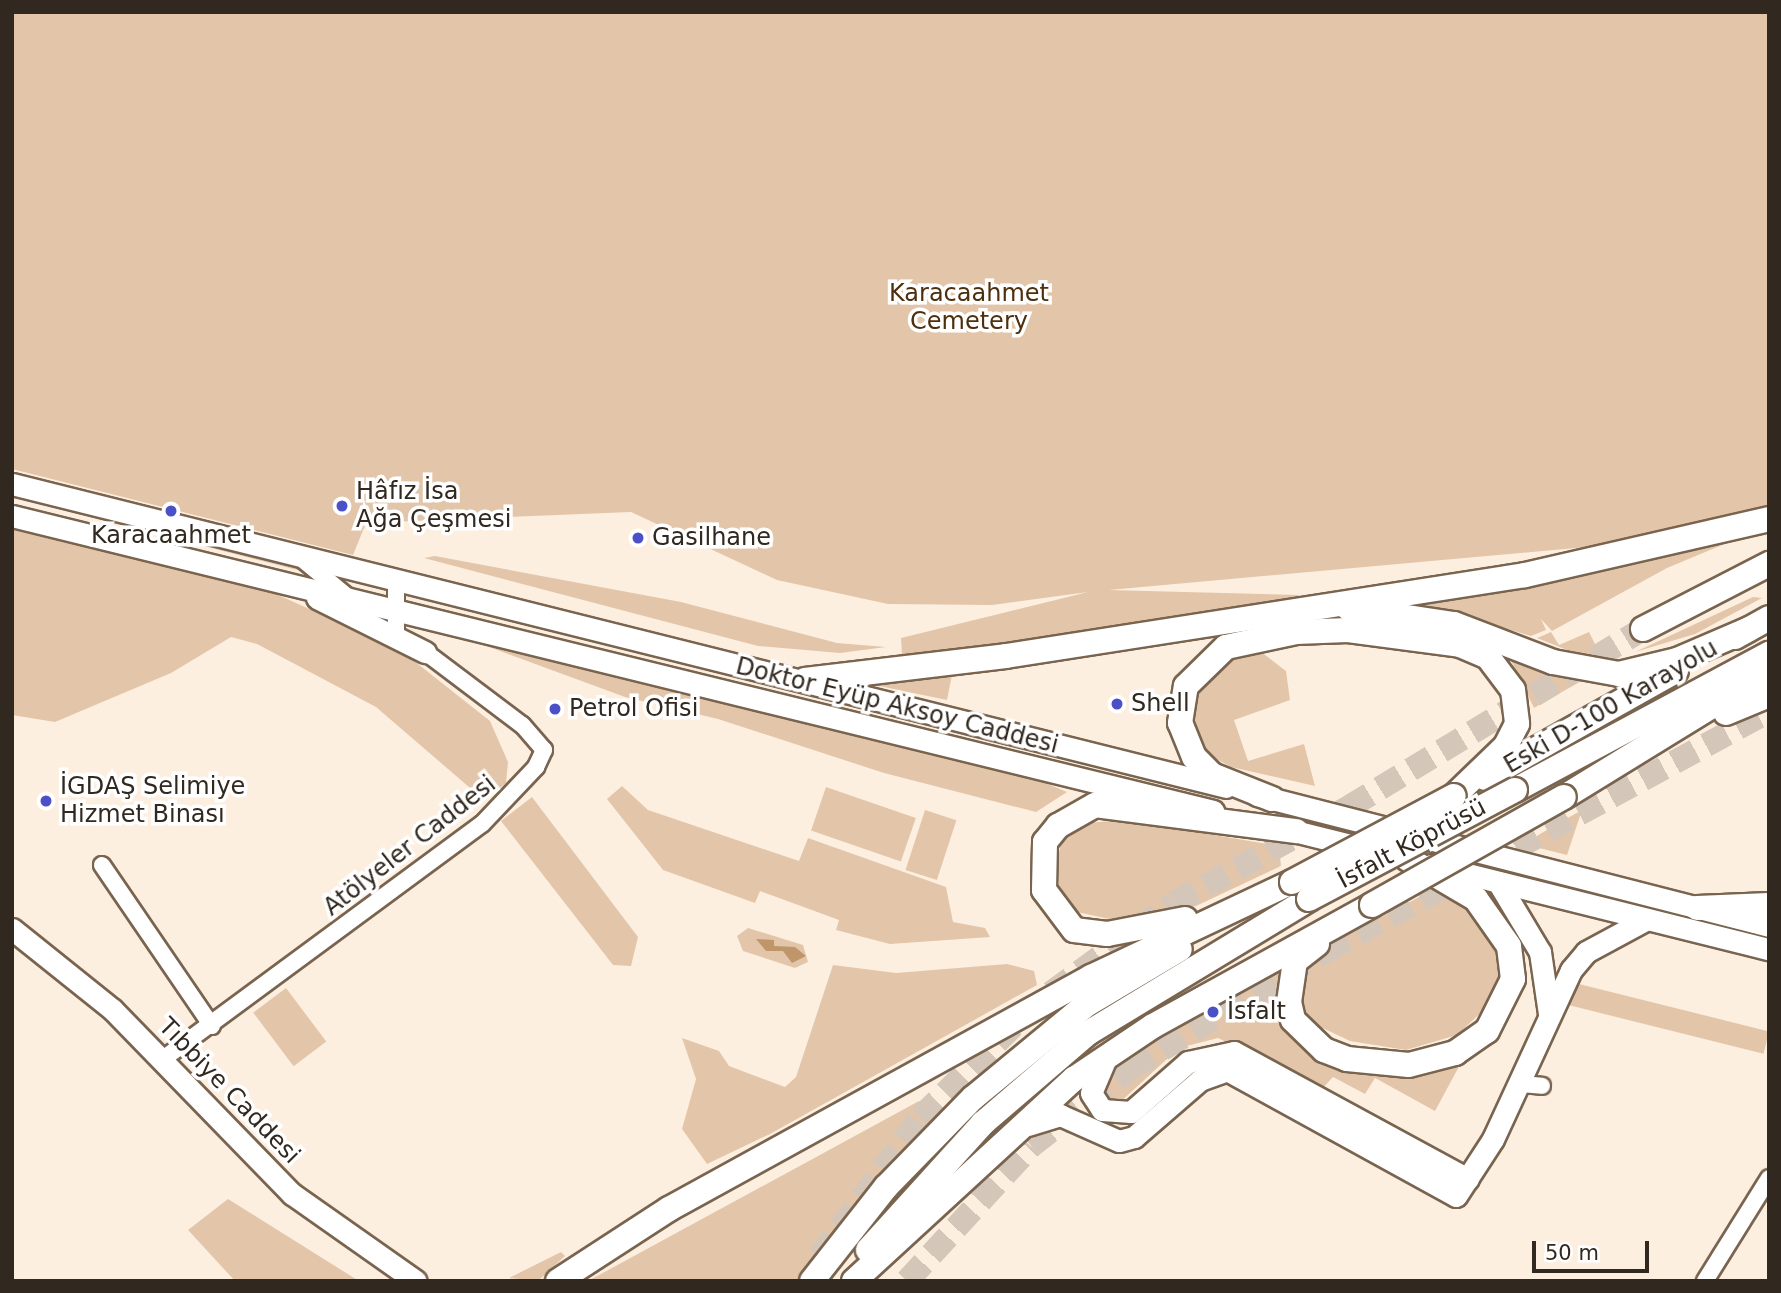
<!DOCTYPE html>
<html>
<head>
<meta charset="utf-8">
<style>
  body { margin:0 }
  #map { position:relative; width:1781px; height:1293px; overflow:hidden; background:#fdefe0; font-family:"DejaVu Sans",sans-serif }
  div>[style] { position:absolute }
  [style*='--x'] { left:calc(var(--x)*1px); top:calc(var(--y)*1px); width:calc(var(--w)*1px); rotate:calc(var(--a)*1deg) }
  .green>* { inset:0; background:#e3c6aa; transform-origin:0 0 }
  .water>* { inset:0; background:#bf956a }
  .highway-tunnel>* { height:24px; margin-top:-12px; transform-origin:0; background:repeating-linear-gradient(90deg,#d4c7b9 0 24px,transparent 0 36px) }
  .roads { filter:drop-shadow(2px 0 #79644f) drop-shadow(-2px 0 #79644f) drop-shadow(0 2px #79644f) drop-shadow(0 -2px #79644f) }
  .minor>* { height:16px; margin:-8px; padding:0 8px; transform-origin:8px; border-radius:8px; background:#fff }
  .major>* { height:21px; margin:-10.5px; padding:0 10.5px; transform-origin:10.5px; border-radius:10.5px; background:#fff }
  .highway>* { height:24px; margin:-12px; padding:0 12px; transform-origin:12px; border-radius:12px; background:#fff }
  .bridges { filter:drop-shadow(2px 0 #79644f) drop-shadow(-2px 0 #79644f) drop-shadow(0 2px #79644f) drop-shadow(0 -2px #79644f) }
  .highway-bridge>* { height:24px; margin:-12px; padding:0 12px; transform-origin:12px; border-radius:12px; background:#fff }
  .dots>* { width:19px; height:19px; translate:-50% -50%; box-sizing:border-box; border:4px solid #fff; border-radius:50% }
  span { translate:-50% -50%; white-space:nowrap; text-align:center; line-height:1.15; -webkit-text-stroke:7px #fff; paint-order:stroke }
  .park-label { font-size:24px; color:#4d2f0d }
  .poi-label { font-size:24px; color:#31281f }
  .left { translate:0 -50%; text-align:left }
  .street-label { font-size:24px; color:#31281f }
  .frame { position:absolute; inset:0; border:14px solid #31281f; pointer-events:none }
  .scale { position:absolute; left:1532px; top:1241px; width:117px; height:32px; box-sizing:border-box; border:4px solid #31281f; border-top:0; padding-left:9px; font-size:21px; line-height:24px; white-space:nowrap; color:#31281f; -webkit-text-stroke:5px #fff; paint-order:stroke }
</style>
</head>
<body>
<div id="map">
  <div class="green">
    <div style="clip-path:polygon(12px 12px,1769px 12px,1769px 508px,1587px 547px,1109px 590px,1299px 595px,1295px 601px,902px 657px,901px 638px,1088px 592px,992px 605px,888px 604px,777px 580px,631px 512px,366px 523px,353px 555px,12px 469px)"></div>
    <div style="clip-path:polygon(12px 488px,300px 564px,317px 575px,12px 497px)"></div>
    <div style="clip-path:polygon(12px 526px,267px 590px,399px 649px,490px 721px,508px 762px,506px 783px,484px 800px,376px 707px,257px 644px,231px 637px,171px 673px,55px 722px,12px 715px)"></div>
    <div style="clip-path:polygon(1758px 530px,1667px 568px,1552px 631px,1541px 619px,1546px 630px,1531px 636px,1409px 600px)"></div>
    <div style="clip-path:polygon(435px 556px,681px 602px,837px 643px,886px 647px,840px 653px,758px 646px,424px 558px)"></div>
    <div style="clip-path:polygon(1753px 597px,1762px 598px,1695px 634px,1635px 652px)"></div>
    <div style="clip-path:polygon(462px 630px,1041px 781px,1067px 792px,1036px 812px,884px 773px,718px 719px,625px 697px,454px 634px)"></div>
    <div style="clip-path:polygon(1551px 632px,1559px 645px,1589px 632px,1601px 656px,1567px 650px,1537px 638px)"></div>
    <div style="clip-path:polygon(1504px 646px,1582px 677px,1583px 680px,1534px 708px)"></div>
    <div style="clip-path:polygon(1256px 648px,1286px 671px,1290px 700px,1234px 720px,1248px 761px,1304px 744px,1315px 786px,1231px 767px,1209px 755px,1191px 727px,1194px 690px,1212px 665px)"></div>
    <div style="clip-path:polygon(952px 675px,947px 700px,845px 679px)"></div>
    <div style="clip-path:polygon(622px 786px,648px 810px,799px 861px,808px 838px,946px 887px,953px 922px,985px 928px,990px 937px,890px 944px,836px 930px,839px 920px,760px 891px,755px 903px,663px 870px,607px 799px)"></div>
    <div style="left:826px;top:787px;width:95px;height:46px;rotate:19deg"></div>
    <div style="clip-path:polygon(532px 797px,638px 937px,631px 966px,613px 965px,501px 821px)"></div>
    <div style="left:925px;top:810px;width:33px;height:63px;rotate:18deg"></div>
    <div style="clip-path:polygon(1582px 810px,1567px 855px,1523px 844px,1557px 824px)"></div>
    <div style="clip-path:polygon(1125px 820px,1279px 846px,1281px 866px,1196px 906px,1123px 922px,1077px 912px,1060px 892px,1055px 871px,1061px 843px,1086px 823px)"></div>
    <div style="clip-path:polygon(1436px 888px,1450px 892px,1490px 928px,1501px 974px,1487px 1007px,1457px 1035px,1406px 1050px,1350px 1041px,1310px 1022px,1300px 996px,1301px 974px,1319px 950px)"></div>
    <div style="clip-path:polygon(748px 928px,803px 945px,808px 962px,795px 968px,743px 951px,737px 936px)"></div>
    <div style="clip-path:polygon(1007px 964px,1034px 971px,1037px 985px,770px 1134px,707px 1164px,682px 1129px,696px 1079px,682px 1038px,719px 1051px,729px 1066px,785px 1087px,796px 1077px,833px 965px,896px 973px)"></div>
    <div style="clip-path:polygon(1283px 964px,1279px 993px,1300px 1043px,1462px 1061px,1435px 1111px,1375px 1078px,1365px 1094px,1333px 1077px,1322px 1089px,1218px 1038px,1179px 1048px,1117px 1105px,1094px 1087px,1101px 1073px,1181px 1021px,1212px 1015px,1249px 979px)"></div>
    <div style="left:1575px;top:983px;width:200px;height:23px;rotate:14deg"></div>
    <div style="left:286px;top:988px;width:67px;height:41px;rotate:53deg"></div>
    <div style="clip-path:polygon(919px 1101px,932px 1112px,930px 1125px,848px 1215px,800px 1281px,588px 1281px)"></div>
    <div style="clip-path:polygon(228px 1199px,359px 1281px,235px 1281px,188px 1230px)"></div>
    <div style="clip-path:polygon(561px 1252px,565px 1256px,538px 1281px,509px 1278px)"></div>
  </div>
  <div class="water">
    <div style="clip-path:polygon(756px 939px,774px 940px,774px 946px,795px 947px,806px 956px,792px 963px,783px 951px,766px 951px)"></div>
  </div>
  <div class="highway-tunnel">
    <div style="--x:1051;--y:993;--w:152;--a:-36.2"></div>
    <div style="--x:1174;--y:903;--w:200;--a:-28.7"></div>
    <div style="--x:1349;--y:807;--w:344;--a:-31.2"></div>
    <div style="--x:819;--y:1257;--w:172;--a:-54"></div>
    <div style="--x:920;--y:1118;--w:131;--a:-44.7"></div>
    <div style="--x:907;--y:1281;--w:183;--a:-47.4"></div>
    <div style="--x:1031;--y:1146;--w:127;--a:-38"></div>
    <div style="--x:1131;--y:1068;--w:227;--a:-31"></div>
    <div style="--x:1326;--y:951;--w:504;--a:-28.45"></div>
  </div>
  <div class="roads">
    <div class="minor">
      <div style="--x:302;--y:559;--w:60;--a:39.6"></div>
      <div style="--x:396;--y:631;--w:49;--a:-90"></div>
      <div style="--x:102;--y:865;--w:195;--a:55.7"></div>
      <div style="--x:163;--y:1059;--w:396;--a:-36.4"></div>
      <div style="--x:482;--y:824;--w:79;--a:-46.5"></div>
      <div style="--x:536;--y:767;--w:19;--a:-65"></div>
      <div style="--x:544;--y:750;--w:33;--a:-131"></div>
      <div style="--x:522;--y:725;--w:131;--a:-143"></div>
      <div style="--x:1521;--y:1084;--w:21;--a:5"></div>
      <div style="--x:1705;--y:1281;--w:121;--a:-58.1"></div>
    </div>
    <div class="major">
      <div style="--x:12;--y:484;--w:1251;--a:14.01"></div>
      <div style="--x:12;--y:516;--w:1237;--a:13.8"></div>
      <div style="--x:317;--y:598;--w:121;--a:26.6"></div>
      <div style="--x:1257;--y:795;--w:528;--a:14.35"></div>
      <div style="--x:1282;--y:828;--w:87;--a:14"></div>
      <div style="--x:1431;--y:865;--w:348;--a:14"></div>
      <div style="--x:1498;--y:882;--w:82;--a:59"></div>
      <div style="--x:1540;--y:952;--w:63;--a:81.7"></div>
      <div style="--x:12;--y:929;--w:129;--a:38.7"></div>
      <div style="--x:113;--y:1010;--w:257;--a:45.8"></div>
      <div style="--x:292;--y:1194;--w:151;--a:35.1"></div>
      <div style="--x:1106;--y:1058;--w:38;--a:113"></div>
      <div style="--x:1091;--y:1093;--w:20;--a:57"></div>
      <div style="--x:1102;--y:1110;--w:29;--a:4"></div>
      <div style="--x:1131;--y:1112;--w:76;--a:-41.3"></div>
      <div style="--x:1188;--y:1062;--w:47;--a:-12.3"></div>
      <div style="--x:1234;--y:1052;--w:266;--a:28.5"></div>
      <div style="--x:1028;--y:1125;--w:34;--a:-17"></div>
      <div style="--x:1060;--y:1115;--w:64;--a:23.8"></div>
      <div style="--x:1119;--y:1141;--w:16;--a:-15"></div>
      <div style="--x:1134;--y:1137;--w:87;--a:-40.8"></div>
      <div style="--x:1200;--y:1080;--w:29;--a:-20"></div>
      <div style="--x:1227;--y:1070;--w:261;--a:28.8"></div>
      <div style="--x:1456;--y:1196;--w:68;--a:-57"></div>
      <div style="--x:1493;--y:1139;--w:186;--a:-65.2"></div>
      <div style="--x:1571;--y:970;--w:23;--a:-50"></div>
      <div style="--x:1586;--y:952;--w:69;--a:-28.4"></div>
    </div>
    <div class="highway">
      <div style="--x:1348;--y:608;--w:107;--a:8.6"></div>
      <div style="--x:1454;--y:624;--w:106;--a:21"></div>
      <div style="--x:1553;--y:662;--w:67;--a:10.3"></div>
      <div style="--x:1619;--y:674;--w:60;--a:-13.6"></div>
      <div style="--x:1677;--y:660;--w:78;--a:-23.3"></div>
      <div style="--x:1643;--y:629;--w:142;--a:-27.3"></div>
      <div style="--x:1735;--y:637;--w:39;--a:-29"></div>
      <div style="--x:805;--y:680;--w:202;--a:-6.8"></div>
      <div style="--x:1006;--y:656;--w:525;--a:-8.87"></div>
      <div style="--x:1525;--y:575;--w:250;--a:-12.9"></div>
      <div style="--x:1726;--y:713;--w:47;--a:-22.7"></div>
      <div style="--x:1485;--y:778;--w:219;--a:-29.3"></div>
      <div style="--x:1515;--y:790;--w:288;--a:-28.2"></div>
      <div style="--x:1564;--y:797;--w:241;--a:-31.6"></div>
      <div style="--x:1272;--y:799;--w:65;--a:-158.2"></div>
      <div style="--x:1212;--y:775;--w:25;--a:-135"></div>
      <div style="--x:1194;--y:757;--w:37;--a:-112"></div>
      <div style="--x:1180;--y:723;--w:37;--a:-81"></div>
      <div style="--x:1186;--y:686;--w:56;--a:-44.3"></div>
      <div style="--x:1226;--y:647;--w:72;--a:-12.1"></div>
      <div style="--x:1296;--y:632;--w:52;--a:-2.2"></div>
      <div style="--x:1348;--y:630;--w:113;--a:7.6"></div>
      <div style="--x:1460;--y:645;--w:30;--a:23"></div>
      <div style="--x:1488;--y:657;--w:41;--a:52.9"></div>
      <div style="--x:1513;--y:690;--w:34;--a:83"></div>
      <div style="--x:1517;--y:724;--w:25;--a:117"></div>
      <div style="--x:1506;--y:746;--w:72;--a:136.1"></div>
      <div style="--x:1697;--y:908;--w:72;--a:-2.4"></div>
      <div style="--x:1185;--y:919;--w:79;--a:169.1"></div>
      <div style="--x:1107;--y:934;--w:33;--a:-173"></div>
      <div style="--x:1074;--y:930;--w:50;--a:-126.9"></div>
      <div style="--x:1044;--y:890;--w:48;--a:-88.8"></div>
      <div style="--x:1045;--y:842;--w:21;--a:-51"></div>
      <div style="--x:1058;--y:826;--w:43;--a:-29.6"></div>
      <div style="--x:1095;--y:805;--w:203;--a:7.4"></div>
      <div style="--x:1317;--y:944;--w:28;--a:142"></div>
      <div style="--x:1295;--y:961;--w:41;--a:98.3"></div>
      <div style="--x:1289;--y:1002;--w:18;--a:77"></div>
      <div style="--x:1293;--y:1020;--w:43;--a:44.1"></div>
      <div style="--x:1324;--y:1050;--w:25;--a:21"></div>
      <div style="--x:1347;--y:1059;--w:62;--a:5.5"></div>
      <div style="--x:1409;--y:1065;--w:48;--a:-14.6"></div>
      <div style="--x:1455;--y:1053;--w:39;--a:-35"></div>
      <div style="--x:1487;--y:1031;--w:58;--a:-63.4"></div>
      <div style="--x:1513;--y:979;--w:33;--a:-97"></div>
      <div style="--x:1509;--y:946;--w:57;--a:-125.1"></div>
      <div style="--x:1476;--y:899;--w:79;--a:-149.5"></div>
      <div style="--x:868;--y:1250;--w:171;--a:-47.8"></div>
      <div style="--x:983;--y:1123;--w:138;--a:-40.6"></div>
      <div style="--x:1088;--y:1033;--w:258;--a:-31.2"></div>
      <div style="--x:558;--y:1281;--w:132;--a:-33"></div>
      <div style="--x:669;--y:1209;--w:482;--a:-28.8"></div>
      <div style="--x:1091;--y:977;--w:222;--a:-25.3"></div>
      <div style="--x:812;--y:1281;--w:120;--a:-51.8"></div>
      <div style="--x:886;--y:1187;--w:124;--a:-45.7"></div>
      <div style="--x:973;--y:1098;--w:146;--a:-39.5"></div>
      <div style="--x:1086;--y:1005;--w:109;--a:-30.8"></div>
      <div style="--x:854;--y:1281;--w:299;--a:-42.6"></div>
      <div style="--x:1074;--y:1079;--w:95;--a:-33.9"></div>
      <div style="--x:1153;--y:1026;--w:250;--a:-28.9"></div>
    </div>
  </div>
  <div class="bridges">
    <div class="highway-bridge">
      <div style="--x:1292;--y:882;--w:183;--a:-28"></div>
      <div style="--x:1309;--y:899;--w:233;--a:-27.9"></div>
      <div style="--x:1372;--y:905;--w:220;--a:-29.4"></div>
    </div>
  </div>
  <div class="dots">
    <div style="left:342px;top:506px;background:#4c50c6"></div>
    <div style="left:171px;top:511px;background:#4c50c6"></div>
    <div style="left:638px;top:538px;background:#4c50c6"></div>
    <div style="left:1117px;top:704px;background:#4c50c6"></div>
    <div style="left:555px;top:709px;background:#4c50c6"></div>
    <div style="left:46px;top:801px;background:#4c50c6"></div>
    <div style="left:1213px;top:1012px;background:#4c50c6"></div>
  </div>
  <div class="park-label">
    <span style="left:969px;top:308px">Karacaahmet<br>Cemetery</span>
  </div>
  <div class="poi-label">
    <span class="left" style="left:356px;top:506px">Hâfız İsa<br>Ağa Çeşmesi</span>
    <span style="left:171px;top:536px">Karacaahmet</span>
    <span class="left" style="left:652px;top:538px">Gasilhane</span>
    <span class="left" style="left:1131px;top:704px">Shell</span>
    <span class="left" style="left:569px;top:709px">Petrol Ofisi</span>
    <span class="left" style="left:60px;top:801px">İGDAŞ Selimiye<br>Hizmet Binası</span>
    <span class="left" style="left:1227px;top:1012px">İsfalt</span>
  </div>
  <div class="street-label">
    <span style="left:897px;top:706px;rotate:14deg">Doktor Eyüp Aksoy Caddesi</span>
    <span style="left:1611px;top:707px;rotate:-30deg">Eski D-100 Karayolu</span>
    <span style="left:1412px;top:844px;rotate:-28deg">İsfalt Köprüsü</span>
    <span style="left:410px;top:846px;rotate:-38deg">Atölyeler Caddesi</span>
    <span style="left:229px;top:1091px;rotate:46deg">Tıbbiye Caddesi</span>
  </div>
  <div class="frame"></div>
  <div class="scale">50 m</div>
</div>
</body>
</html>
